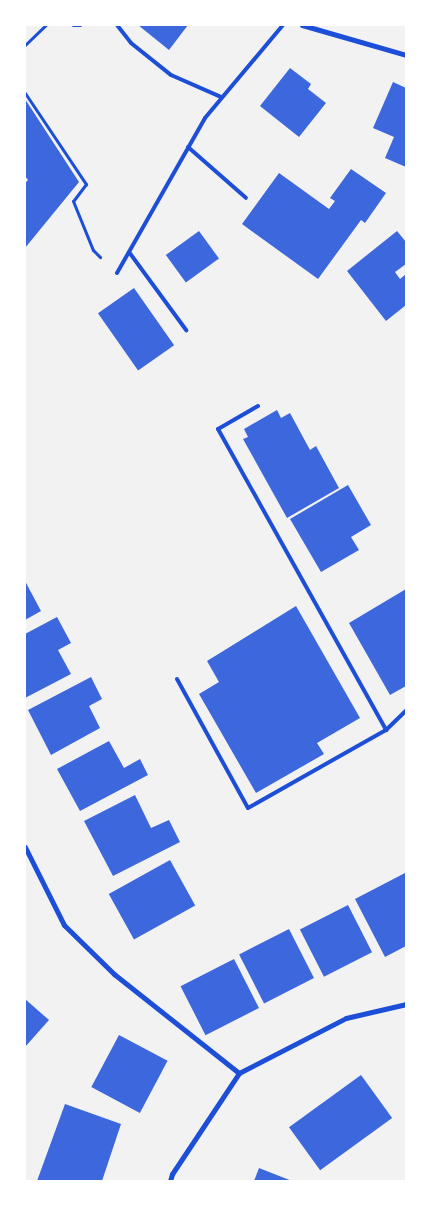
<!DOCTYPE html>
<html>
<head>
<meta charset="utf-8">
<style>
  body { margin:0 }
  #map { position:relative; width:431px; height:1206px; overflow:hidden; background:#f2f2f2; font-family:"Asap Condensed",sans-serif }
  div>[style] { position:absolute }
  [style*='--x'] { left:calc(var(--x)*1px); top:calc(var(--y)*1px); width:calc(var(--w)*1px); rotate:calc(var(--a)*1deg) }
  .building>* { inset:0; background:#3d67dc; transform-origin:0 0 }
  .path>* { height:3px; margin:-1.5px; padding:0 1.5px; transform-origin:1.5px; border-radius:1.5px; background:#1d4ed8 }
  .service>* { height:4px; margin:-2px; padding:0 2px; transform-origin:2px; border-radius:2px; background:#1d4ed8 }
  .minor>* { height:5px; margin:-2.5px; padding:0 2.5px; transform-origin:2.5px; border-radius:2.5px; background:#1d4ed8 }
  span { translate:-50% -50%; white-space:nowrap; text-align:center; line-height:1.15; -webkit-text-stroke:4px #fff; paint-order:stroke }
  .frame { position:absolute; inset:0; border:26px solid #fff; pointer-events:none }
</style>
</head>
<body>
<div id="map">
  <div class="building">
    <div style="clip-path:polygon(138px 25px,188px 25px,169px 50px)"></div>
    <div style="clip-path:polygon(290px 68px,311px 84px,308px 89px,326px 103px,299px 137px,260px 106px)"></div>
    <div style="clip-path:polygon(393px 82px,406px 88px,406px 167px,385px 158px,394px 137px,373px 128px)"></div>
    <div style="clip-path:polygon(25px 99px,79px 182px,25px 248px,25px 183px,28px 180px,25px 176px)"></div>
    <div style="clip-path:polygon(351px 169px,386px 193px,365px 223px,361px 220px,318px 279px,242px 224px,279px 173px,329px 209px,335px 201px,330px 198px)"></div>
    <div style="left:199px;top:231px;width:34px;height:41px;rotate:54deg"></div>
    <div style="clip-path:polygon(397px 231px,406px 242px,406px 264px,395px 272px,400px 279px,406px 274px,406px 305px,386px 321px,347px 271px)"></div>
    <div style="left:134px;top:288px;width:70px;height:44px;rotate:55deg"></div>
    <div style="clip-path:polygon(277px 410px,281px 418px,290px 413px,310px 450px,316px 446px,339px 488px,287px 518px,243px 439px,248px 437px,244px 429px)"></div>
    <div style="clip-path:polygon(348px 485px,371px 525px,351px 537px,359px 550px,321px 572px,290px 519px)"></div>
    <div style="clip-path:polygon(25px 581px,41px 611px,25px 620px)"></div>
    <div style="clip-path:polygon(406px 589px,406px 686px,390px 695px,349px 623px)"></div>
    <div style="clip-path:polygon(296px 606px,360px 718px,317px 743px,324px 754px,256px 793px,199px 694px,219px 682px,207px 661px)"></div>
    <div style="clip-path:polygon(57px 617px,71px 643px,58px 650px,71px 674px,25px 698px,25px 634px)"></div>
    <div style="clip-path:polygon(91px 677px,102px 699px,89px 706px,100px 728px,51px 755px,28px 710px)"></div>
    <div style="clip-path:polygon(109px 741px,124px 768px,140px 759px,148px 775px,80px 811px,57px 769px)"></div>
    <div style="clip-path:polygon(135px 795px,151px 828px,169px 820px,180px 842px,113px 876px,84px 821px)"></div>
    <div style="left:170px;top:860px;width:52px;height:70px;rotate:61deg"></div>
    <div style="clip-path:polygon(405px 873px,406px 946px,385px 957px,355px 899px)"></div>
    <div style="left:348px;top:905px;width:53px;height:54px;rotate:63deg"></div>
    <div style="left:289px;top:929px;width:55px;height:56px;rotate:63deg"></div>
    <div style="left:234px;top:959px;width:55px;height:60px;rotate:63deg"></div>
    <div style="clip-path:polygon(25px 999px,49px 1020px,25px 1047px)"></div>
    <div style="left:119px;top:1035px;width:55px;height:59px;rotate:28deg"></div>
    <div style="left:361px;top:1075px;width:53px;height:89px;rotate:54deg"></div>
    <div style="clip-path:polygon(65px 1104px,121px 1124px,102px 1181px,37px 1181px)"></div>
    <div style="clip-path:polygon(259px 1168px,292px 1181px,254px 1181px)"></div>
  </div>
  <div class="path">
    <div style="--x:73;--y:25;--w:7;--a:0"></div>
    <div style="--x:25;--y:45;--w:29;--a:-44"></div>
    <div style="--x:25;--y:93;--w:110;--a:56.2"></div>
    <div style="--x:86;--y:184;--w:21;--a:127"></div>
    <div style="--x:73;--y:201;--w:53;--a:67.8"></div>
    <div style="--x:93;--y:250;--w:10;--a:45"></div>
  </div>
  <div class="service">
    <div style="--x:117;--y:25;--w:23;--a:52"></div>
    <div style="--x:131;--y:43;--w:51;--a:38.7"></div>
    <div style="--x:171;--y:75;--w:55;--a:23.7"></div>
    <div style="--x:188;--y:147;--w:77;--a:41.3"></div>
    <div style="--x:129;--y:252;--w:97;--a:53.8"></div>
    <div style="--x:117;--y:273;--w:178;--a:-60.4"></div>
    <div style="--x:205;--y:118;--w:121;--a:-50"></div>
    <div style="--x:258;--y:406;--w:46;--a:150.1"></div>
    <div style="--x:218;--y:429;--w:345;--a:60.8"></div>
    <div style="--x:177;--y:679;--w:147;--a:61.2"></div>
    <div style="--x:248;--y:808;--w:159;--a:-29.5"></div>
    <div style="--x:386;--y:730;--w:28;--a:-44"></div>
  </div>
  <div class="minor">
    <div style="--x:302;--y:25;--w:108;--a:16.1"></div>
    <div style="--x:25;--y:847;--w:87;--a:63.4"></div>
    <div style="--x:64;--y:925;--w:70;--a:44.4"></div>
    <div style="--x:114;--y:974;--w:159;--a:38.4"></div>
    <div style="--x:170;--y:1181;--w:7;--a:-74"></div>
    <div style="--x:172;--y:1174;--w:121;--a:-56.4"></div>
    <div style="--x:239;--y:1073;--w:120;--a:-27.2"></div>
    <div style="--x:346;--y:1018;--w:62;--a:-13.1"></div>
  </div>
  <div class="frame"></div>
</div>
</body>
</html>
